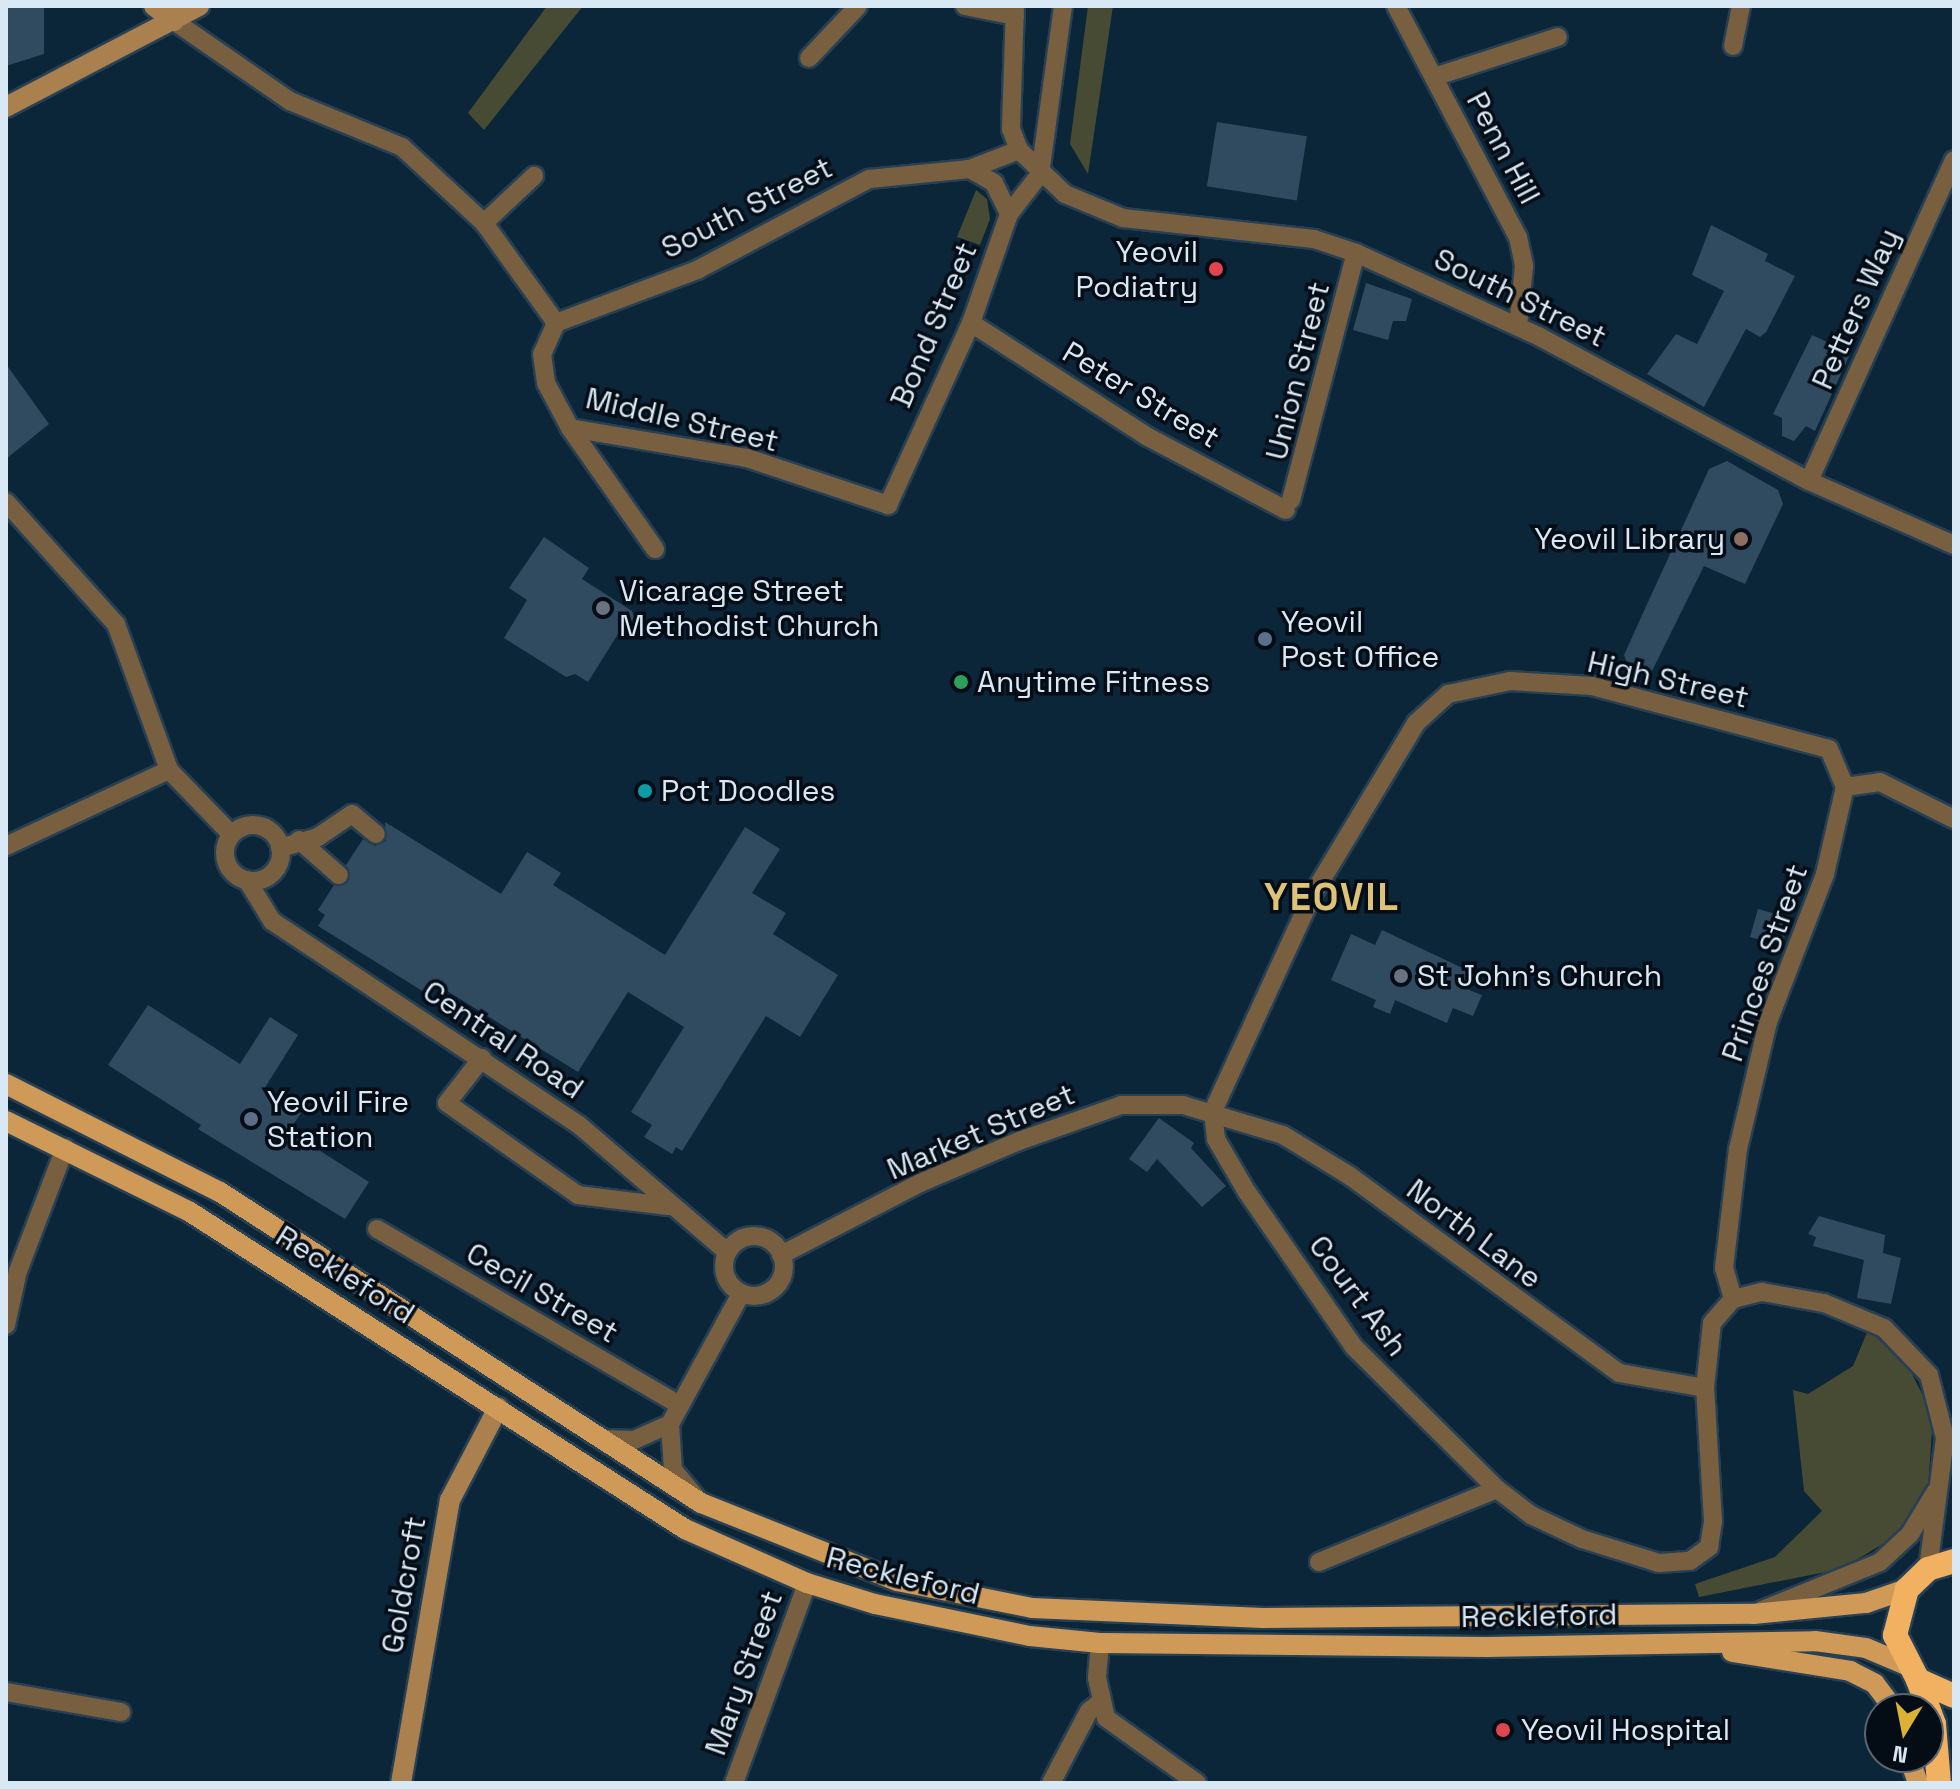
<!DOCTYPE html>
<html>
<head>
<meta charset="utf-8">
<style>
  body { margin:0 }
  #map { position:relative; width:1960px; height:1789px; overflow:hidden; background:#0b2539; font-family:"Space Grotesk",sans-serif }
  div>[style] { position:absolute }
  [style*='--x'] { left:calc(var(--x)*1px); top:calc(var(--y)*1px); width:calc(var(--w)*1px); rotate:calc(var(--a)*1deg) }
  .green>* { inset:0; background:#474b33 }
  .building>* { inset:0; background:#304a60; transform-origin:0 0 }
  .roads { filter:drop-shadow(2px 0 #284053) drop-shadow(-2px 0 #284053) drop-shadow(0 2px #284053) drop-shadow(0 -2px #284053) }
  .street>* { height:18px; margin:-9px; padding:0 9px; transform-origin:9px; border-radius:9px; background:#785f40 }
  .street>.ring { margin:-9px; padding:0; box-sizing:content-box; background:none; border:18px solid #785f40; border-radius:50% }
  .secondary>* { height:20px; margin:-10px; padding:0 10px; transform-origin:10px; border-radius:10px; background:#a9804e }
  .primary>* { height:20px; margin:-10px; padding:0 10px; transform-origin:10px; border-radius:10px; background:#cf9a58 }
  .highway>* { height:24px; margin:-12px; padding:0 12px; transform-origin:12px; border-radius:12px; background:#f1b160 }
  .dots>* { width:22px; height:22px; translate:-50% -50%; box-sizing:border-box; border:4px solid #040d16; border-radius:50% }
  span { translate:-50% -50%; white-space:nowrap; text-align:center; line-height:1.15; -webkit-text-stroke:7px #040d16; paint-order:stroke }
  .street-label { font-size:30px; color:#d9e8f5 }
  .poi-label { font-size:30px; color:#d9e8f5 }
  .right { translate:-100% -50%; text-align:right }
  .left { translate:0 -50%; text-align:left }
  .district-label { font-size:38px; color:#dec277; font-weight:700; letter-spacing:2px }
  .frame { position:absolute; inset:0; border:8px solid #d9e8f5; pointer-events:none }
  .north { position:absolute; left:1864px; top:1693px; width:80px; height:80px; box-sizing:border-box; background:#040d16; border:2px solid #59656f; border-radius:50%; rotate:190deg; font-size:22px; font-weight:700; line-height:32px; text-align:center; color:#d9e8f5 }
  .north::after { content:''; display:block; margin:auto; width:28px; height:36px; background:#dbb233; clip-path:polygon(50% 0,100% 100%,50% 72%,0 100%) }
</style>
</head>
<body>
<div id="map">
  <div class="green">
    <div style="clip-path:polygon(547px 6px,583px 6px,484px 130px,468px 113px)"></div>
    <div style="clip-path:polygon(1088px 6px,1113px 6px,1088px 174px,1070px 144px)"></div>
    <div style="clip-path:polygon(976px 190px,987px 199px,990px 219px,980px 245px,957px 237px)"></div>
    <div style="clip-path:polygon(1868px 1330px,1907px 1364px,1933px 1416px,1928px 1489px,1901px 1533px,1841px 1569px,1699px 1597px,1695px 1584px,1775px 1557px,1822px 1511px,1804px 1491px,1793px 1390px,1808px 1394px,1853px 1366px)"></div>
  </div>
  <div class="building">
    <div style="clip-path:polygon(6px 6px,44px 6px,44px 54px,6px 66px)"></div>
    <div style="left:1217px;top:122px;width:91px;height:65px;rotate:9deg"></div>
    <div style="clip-path:polygon(1711px 225px,1768px 254px,1765px 261px,1795px 276px,1766px 332px,1760px 337px,1746px 329px,1704px 407px,1647px 374px,1676px 334px,1697px 344px,1724px 291px,1692px 275px)"></div>
    <div style="clip-path:polygon(1366px 283px,1412px 299px,1406px 321px,1393px 321px,1388px 340px,1353px 330px)"></div>
    <div style="clip-path:polygon(1812px 335px,1838px 347px,1856px 341px,1815px 431px,1806px 426px,1794px 441px,1782px 436px,1782px 418px,1773px 414px)"></div>
    <div style="clip-path:polygon(6px 364px,49px 424px,6px 459px)"></div>
    <div style="clip-path:polygon(1727px 461px,1778px 490px,1783px 504px,1745px 584px,1704px 566px,1650px 675px,1631px 672px,1624px 655px,1643px 613px,1709px 469px)"></div>
    <div style="clip-path:polygon(544px 537px,589px 568px,582px 579px,632px 611px,636px 624px,618px 634px,588px 682px,575px 674px,566px 677px,504px 638px,527px 600px,509px 588px)"></div>
    <div style="clip-path:polygon(385px 822px,501px 894px,527px 852px,561px 873px,553px 885px,665px 955px,745px 827px,780px 849px,752px 893px,786px 913px,773px 934px,838px 975px,800px 1037px,766px 1016px,682px 1151px,676px 1147px,672px 1154px,644px 1137px,652px 1125px,631px 1112px,684px 1027px,628px 992px,578px 1072px,431px 981px,424px 992px,318px 926px,325px 915px,318px 910px,334px 885px,348px 882px,346px 865px,363px 839px,375px 846px,386px 841px)"></div>
    <div style="left:1758px;top:909px;width:33px;height:29px;rotate:16deg"></div>
    <div style="clip-path:polygon(1382px 930px,1471px 972px,1464px 988px,1482px 995px,1473px 1016px,1453px 1008px,1447px 1023px,1395px 1000px,1390px 1014px,1373px 1007px,1376px 1000px,1331px 980px,1351px 934px,1375px 945px)"></div>
    <div style="clip-path:polygon(148px 1005px,240px 1064px,270px 1017px,298px 1035px,264px 1089px,301px 1113px,289px 1131px,369px 1182px,345px 1219px,198px 1129px,201px 1125px,108px 1065px)"></div>
    <div style="clip-path:polygon(1159px 1118px,1194px 1143px,1191px 1148px,1226px 1186px,1202px 1207px,1157px 1159px,1147px 1172px,1129px 1159px)"></div>
    <div style="clip-path:polygon(1819px 1216px,1885px 1235px,1883px 1253px,1901px 1258px,1891px 1304px,1857px 1298px,1864px 1260px,1813px 1246px,1816px 1237px,1808px 1234px)"></div>
  </div>
  <div class="roads">
    <div class="street">
      <div style="--x:965;--y:6;--w:51;--a:11.3"></div>
      <div style="--x:1015;--y:6;--w:123;--a:91.9"></div>
      <div style="--x:1011;--y:129;--w:22;--a:69"></div>
      <div style="--x:1019;--y:150;--w:64;--a:43.7"></div>
      <div style="--x:1065;--y:194;--w:63;--a:22.5"></div>
      <div style="--x:1123;--y:218;--w:192;--a:6.3"></div>
      <div style="--x:1314;--y:239;--w:44;--a:18.4"></div>
      <div style="--x:1356;--y:253;--w:202;--a:24.5"></div>
      <div style="--x:1540;--y:337;--w:305;--a:28.2"></div>
      <div style="--x:1809;--y:481;--w:158;--a:23.8"></div>
      <div style="--x:1396;--y:6;--w:261;--a:62.2"></div>
      <div style="--x:1518;--y:237;--w:30;--a:78"></div>
      <div style="--x:1524;--y:266;--w:60;--a:95.7"></div>
      <div style="--x:174;--y:21;--w:141;--a:34.6"></div>
      <div style="--x:290;--y:101;--w:121;--a:22.3"></div>
      <div style="--x:402;--y:147;--w:112;--a:42.8"></div>
      <div style="--x:484;--y:223;--w:123;--a:54.2"></div>
      <div style="--x:1733;--y:46;--w:41;--a:-78.7"></div>
      <div style="--x:809;--y:58;--w:71;--a:-46.7"></div>
      <div style="--x:1434;--y:77;--w:130;--a:-17.9"></div>
      <div style="--x:970;--y:169;--w:28;--a:30"></div>
      <div style="--x:994;--y:183;--w:34;--a:64"></div>
      <div style="--x:484;--y:223;--w:69;--a:-43.2"></div>
      <div style="--x:556;--y:323;--w:34;--a:114"></div>
      <div style="--x:542;--y:354;--w:29;--a:82"></div>
      <div style="--x:546;--y:383;--w:51;--a:61.9"></div>
      <div style="--x:570;--y:428;--w:180;--a:9.6"></div>
      <div style="--x:747;--y:458;--w:149;--a:18.4"></div>
      <div style="--x:888;--y:505;--w:200;--a:-65.5"></div>
      <div style="--x:971;--y:323;--w:115;--a:-70.8"></div>
      <div style="--x:1009;--y:214;--w:51;--a:-52.2"></div>
      <div style="--x:1040;--y:174;--w:170;--a:-82.2"></div>
      <div style="--x:556;--y:323;--w:151;--a:-20.6"></div>
      <div style="--x:697;--y:270;--w:195;--a:-27.9"></div>
      <div style="--x:869;--y:179;--w:101;--a:-5.7"></div>
      <div style="--x:970;--y:169;--w:53;--a:-21.2"></div>
      <div style="--x:971;--y:323;--w:211;--a:32.8"></div>
      <div style="--x:1148;--y:437;--w:156;--a:27.9"></div>
      <div style="--x:570;--y:428;--w:148;--a:54.9"></div>
      <div style="--x:1809;--y:481;--w:352;--a:-65.7"></div>
      <div style="--x:1291;--y:500;--w:255;--a:-75.3"></div>
      <div style="--x:6;--y:502;--w:164;--a:48"></div>
      <div style="--x:116;--y:624;--w:155;--a:70"></div>
      <div style="--x:169;--y:770;--w:89;--a:45.9"></div>
      <div style="--x:1845;--y:787;--w:35;--a:-8"></div>
      <div style="--x:1880;--y:782;--w:83;--a:26.6"></div>
      <div class="ring" style="left:225px;top:825px;width:38px;height:38px"></div>
      <div style="--x:299;--y:840;--w:53;--a:41.2"></div>
      <div style="--x:6;--y:846;--w:180;--a:-25"></div>
      <div style="--x:280;--y:848;--w:40;--a:-16"></div>
      <div style="--x:318;--y:837;--w:41;--a:-34.1"></div>
      <div style="--x:352;--y:814;--w:31;--a:40"></div>
      <div style="--x:247;--y:880;--w:48;--a:58.6"></div>
      <div style="--x:272;--y:921;--w:369;--a:33.6"></div>
      <div style="--x:579;--y:1125;--w:195;--a:40.6"></div>
      <div style="--x:482;--y:1058;--w:57;--a:127.9"></div>
      <div style="--x:447;--y:1103;--w:160;--a:35.1"></div>
      <div style="--x:578;--y:1195;--w:91;--a:7"></div>
      <div style="--x:1213;--y:1111;--w:28;--a:84"></div>
      <div style="--x:1216;--y:1139;--w:61;--a:59.7"></div>
      <div style="--x:1247;--y:1192;--w:188;--a:55.4"></div>
      <div style="--x:1354;--y:1347;--w:202;--a:44.8"></div>
      <div style="--x:1497;--y:1489;--w:43;--a:37.4"></div>
      <div style="--x:1531;--y:1515;--w:56;--a:25.2"></div>
      <div style="--x:1582;--y:1539;--w:81;--a:17.3"></div>
      <div style="--x:1659;--y:1563;--w:31;--a:-4"></div>
      <div style="--x:1690;--y:1561;--w:24;--a:-36"></div>
      <div style="--x:1709;--y:1547;--w:26;--a:-81"></div>
      <div style="--x:1713;--y:1521;--w:133;--a:-93.4"></div>
      <div style="--x:1705;--y:1388;--w:65;--a:-83.9"></div>
      <div style="--x:1712;--y:1323;--w:32;--a:-49"></div>
      <div style="--x:1213;--y:1111;--w:239;--a:-65.3"></div>
      <div style="--x:1313;--y:894;--w:200;--a:-58.9"></div>
      <div style="--x:1416;--y:723;--w:43;--a:-42.2"></div>
      <div style="--x:1448;--y:694;--w:63;--a:-11.8"></div>
      <div style="--x:1510;--y:681;--w:82;--a:3.5"></div>
      <div style="--x:1592;--y:686;--w:245;--a:14.9"></div>
      <div style="--x:1829;--y:749;--w:41;--a:67.2"></div>
      <div style="--x:377;--y:1229;--w:350;--a:30.2"></div>
      <div class="ring" style="left:724px;top:1236px;width:42px;height:42px"></div>
      <div style="--x:781;--y:1255;--w:157;--a:-27.4"></div>
      <div style="--x:920;--y:1183;--w:108;--a:-23"></div>
      <div style="--x:1019;--y:1141;--w:108;--a:-19.4"></div>
      <div style="--x:1121;--y:1105;--w:62;--a:0"></div>
      <div style="--x:1183;--y:1105;--w:104;--a:16.7"></div>
      <div style="--x:1283;--y:1135;--w:79;--a:31.5"></div>
      <div style="--x:1350;--y:1176;--w:333;--a:36.2"></div>
      <div style="--x:1619;--y:1373;--w:87;--a:9.9"></div>
      <div style="--x:1733;--y:1299;--w:32;--a:-106"></div>
      <div style="--x:1724;--y:1268;--w:120;--a:-83.3"></div>
      <div style="--x:1738;--y:1149;--w:130;--a:-76.7"></div>
      <div style="--x:1768;--y:1022;--w:159;--a:-68.9"></div>
      <div style="--x:1825;--y:874;--w:89;--a:-77.1"></div>
      <div style="--x:1733;--y:1299;--w:30;--a:-14"></div>
      <div style="--x:1762;--y:1292;--w:63;--a:10.1"></div>
      <div style="--x:1824;--y:1303;--w:65;--a:22.6"></div>
      <div style="--x:1884;--y:1328;--w:65;--a:46.2"></div>
      <div style="--x:1929;--y:1375;--w:65;--a:75.7"></div>
      <div style="--x:1945;--y:1438;--w:132;--a:97.4"></div>
      <div style="--x:6;--y:1325;--w:55;--a:-77.5"></div>
      <div style="--x:18;--y:1271;--w:132;--a:-69.1"></div>
      <div style="--x:604;--y:1439;--w:30;--a:2"></div>
      <div style="--x:634;--y:1440;--w:39;--a:-24"></div>
      <div style="--x:695;--y:1496;--w:34;--a:-130"></div>
      <div style="--x:673;--y:1470;--w:46;--a:-93.7"></div>
      <div style="--x:670;--y:1424;--w:148;--a:-61.4"></div>
      <div style="--x:1319;--y:1562;--w:192;--a:-22.3"></div>
      <div style="--x:1762;--y:1610;--w:127;--a:-22.1"></div>
      <div style="--x:1880;--y:1562;--w:41;--a:-43"></div>
      <div style="--x:1910;--y:1534;--w:50;--a:-58.8"></div>
      <div style="--x:1100;--y:1643;--w:35;--a:95"></div>
      <div style="--x:1097;--y:1678;--w:41;--a:77.3"></div>
      <div style="--x:1106;--y:1718;--w:112;--a:35.5"></div>
      <div style="--x:6;--y:1692;--w:117;--a:9.9"></div>
      <div style="--x:734;--y:1783;--w:213;--a:-69.9"></div>
      <div style="--x:1051;--y:1783;--w:81;--a:-62.2"></div>
      <div style="--x:1089;--y:1711;--w:15;--a:-37"></div>
    </div>
    <div class="secondary">
      <div style="--x:154;--y:6;--w:25;--a:37"></div>
      <div style="--x:6;--y:107;--w:218;--a:-27.6"></div>
      <div style="--x:401;--y:1783;--w:287;--a:-80.2"></div>
      <div style="--x:450;--y:1500;--w:104;--a:-62.4"></div>
    </div>
    <div class="primary">
      <div style="--x:6;--y:1084;--w:240;--a:26.8"></div>
      <div style="--x:220;--y:1192;--w:573;--a:32.89"></div>
      <div style="--x:701;--y:1503;--w:211;--a:21.7"></div>
      <div style="--x:897;--y:1581;--w:138;--a:11.3"></div>
      <div style="--x:1032;--y:1608;--w:231;--a:2.5"></div>
      <div style="--x:1263;--y:1618;--w:490;--a:-0.5"></div>
      <div style="--x:1753;--y:1614;--w:114;--a:-5.6"></div>
      <div style="--x:1866;--y:1603;--w:43;--a:-18.9"></div>
      <div style="--x:6;--y:1121;--w:205;--a:26.3"></div>
      <div style="--x:190;--y:1212;--w:588;--a:32.64"></div>
      <div style="--x:685;--y:1529;--w:133;--a:23.9"></div>
      <div style="--x:807;--y:1583;--w:71;--a:17.2"></div>
      <div style="--x:875;--y:1604;--w:158;--a:11.7"></div>
      <div style="--x:1030;--y:1636;--w:70;--a:5.7"></div>
      <div style="--x:1100;--y:1643;--w:386;--a:0.6"></div>
      <div style="--x:1486;--y:1647;--w:329;--a:-1"></div>
      <div style="--x:1815;--y:1641;--w:51;--a:7.8"></div>
      <div style="--x:1866;--y:1648;--w:43;--a:23"></div>
      <div style="--x:1732;--y:1652;--w:120;--a:9.1"></div>
      <div style="--x:1850;--y:1671;--w:28;--a:27"></div>
      <div style="--x:1875;--y:1684;--w:31;--a:53"></div>
      <div style="--x:1909;--y:1757;--w:28;--a:71"></div>
    </div>
    <div class="highway">
      <div style="--x:1954;--y:1561;--w:27;--a:163"></div>
      <div style="--x:1928;--y:1569;--w:29;--a:136"></div>
      <div style="--x:1907;--y:1589;--w:48;--a:104.6"></div>
      <div style="--x:1895;--y:1635;--w:51;--a:62.9"></div>
      <div style="--x:1918;--y:1680;--w:39;--a:24"></div>
      <div style="--x:1918;--y:1680;--w:47;--a:70"></div>
      <div style="--x:1934;--y:1724;--w:59;--a:85.2"></div>
    </div>
  </div>
  <div class="dots">
    <div style="left:1216px;top:269px;background:#e0444e"></div>
    <div style="left:1741px;top:539px;background:#8d6e63"></div>
    <div style="left:603px;top:608px;background:#6b7280"></div>
    <div style="left:1265px;top:639px;background:#5c6f8a"></div>
    <div style="left:961px;top:682px;background:#2e9e5b"></div>
    <div style="left:645px;top:791px;background:#0f9aa8"></div>
    <div style="left:1401px;top:976px;background:#6b7280"></div>
    <div style="left:251px;top:1119px;background:#5c6f8a"></div>
    <div style="left:1503px;top:1730px;background:#e0444e"></div>
  </div>
  <div class="street-label">
    <span style="left:1503px;top:148px;rotate:62deg">Penn Hill</span>
    <span style="left:747px;top:208px;rotate:-27deg">South Street</span>
    <span style="left:1520px;top:298px;rotate:26deg">South Street</span>
    <span style="left:1856px;top:309px;rotate:-66deg">Petters Way</span>
    <span style="left:934px;top:325px;rotate:-67deg">Bond Street</span>
    <span style="left:1298px;top:371px;rotate:-76deg">Union Street</span>
    <span style="left:1141px;top:395px;rotate:31deg">Peter Street</span>
    <span style="left:682px;top:420px;rotate:13deg">Middle Street</span>
    <span style="left:1668px;top:680px;rotate:13deg">High Street</span>
    <span style="left:1765px;top:963px;rotate:-71deg">Princes Street</span>
    <span style="left:503px;top:1040px;rotate:34deg">Central Road</span>
    <span style="left:981px;top:1132px;rotate:-23deg">Market Street</span>
    <span style="left:1474px;top:1234px;rotate:37deg">North Lane</span>
    <span style="left:345px;top:1275px;rotate:32deg">Reckleford</span>
    <span style="left:542px;top:1293px;rotate:30deg">Cecil Street</span>
    <span style="left:1358px;top:1296px;rotate:53deg">Court Ash</span>
    <span style="left:903px;top:1576px;rotate:14deg">Reckleford</span>
    <span style="left:404px;top:1585px;rotate:-80deg">Goldcroft</span>
    <span style="left:1539px;top:1616px;rotate:-1deg">Reckleford</span>
    <span style="left:744px;top:1673px;rotate:-70deg">Mary Street</span>
  </div>
  <div class="poi-label">
    <span class="right" style="left:1198px;top:269px">Yeovil<br>Podiatry</span>
    <span class="right" style="left:1725px;top:539px">Yeovil Library</span>
    <span class="left" style="left:619px;top:608px">Vicarage Street<br>Methodist Church</span>
    <span class="left" style="left:1281px;top:639px">Yeovil<br>Post Office</span>
    <span class="left" style="left:977px;top:682px">Anytime Fitness</span>
    <span class="left" style="left:661px;top:791px">Pot Doodles</span>
    <span class="left" style="left:1417px;top:976px">St John's Church</span>
    <span class="left" style="left:267px;top:1119px">Yeovil Fire<br>Station</span>
    <span class="left" style="left:1521px;top:1730px">Yeovil Hospital</span>
  </div>
  <div class="district-label">
    <span style="left:1332px;top:898px">YEOVIL</span>
  </div>
  <div class="frame"></div>
  <div class="north">N</div>
</div>
</body>
</html>
